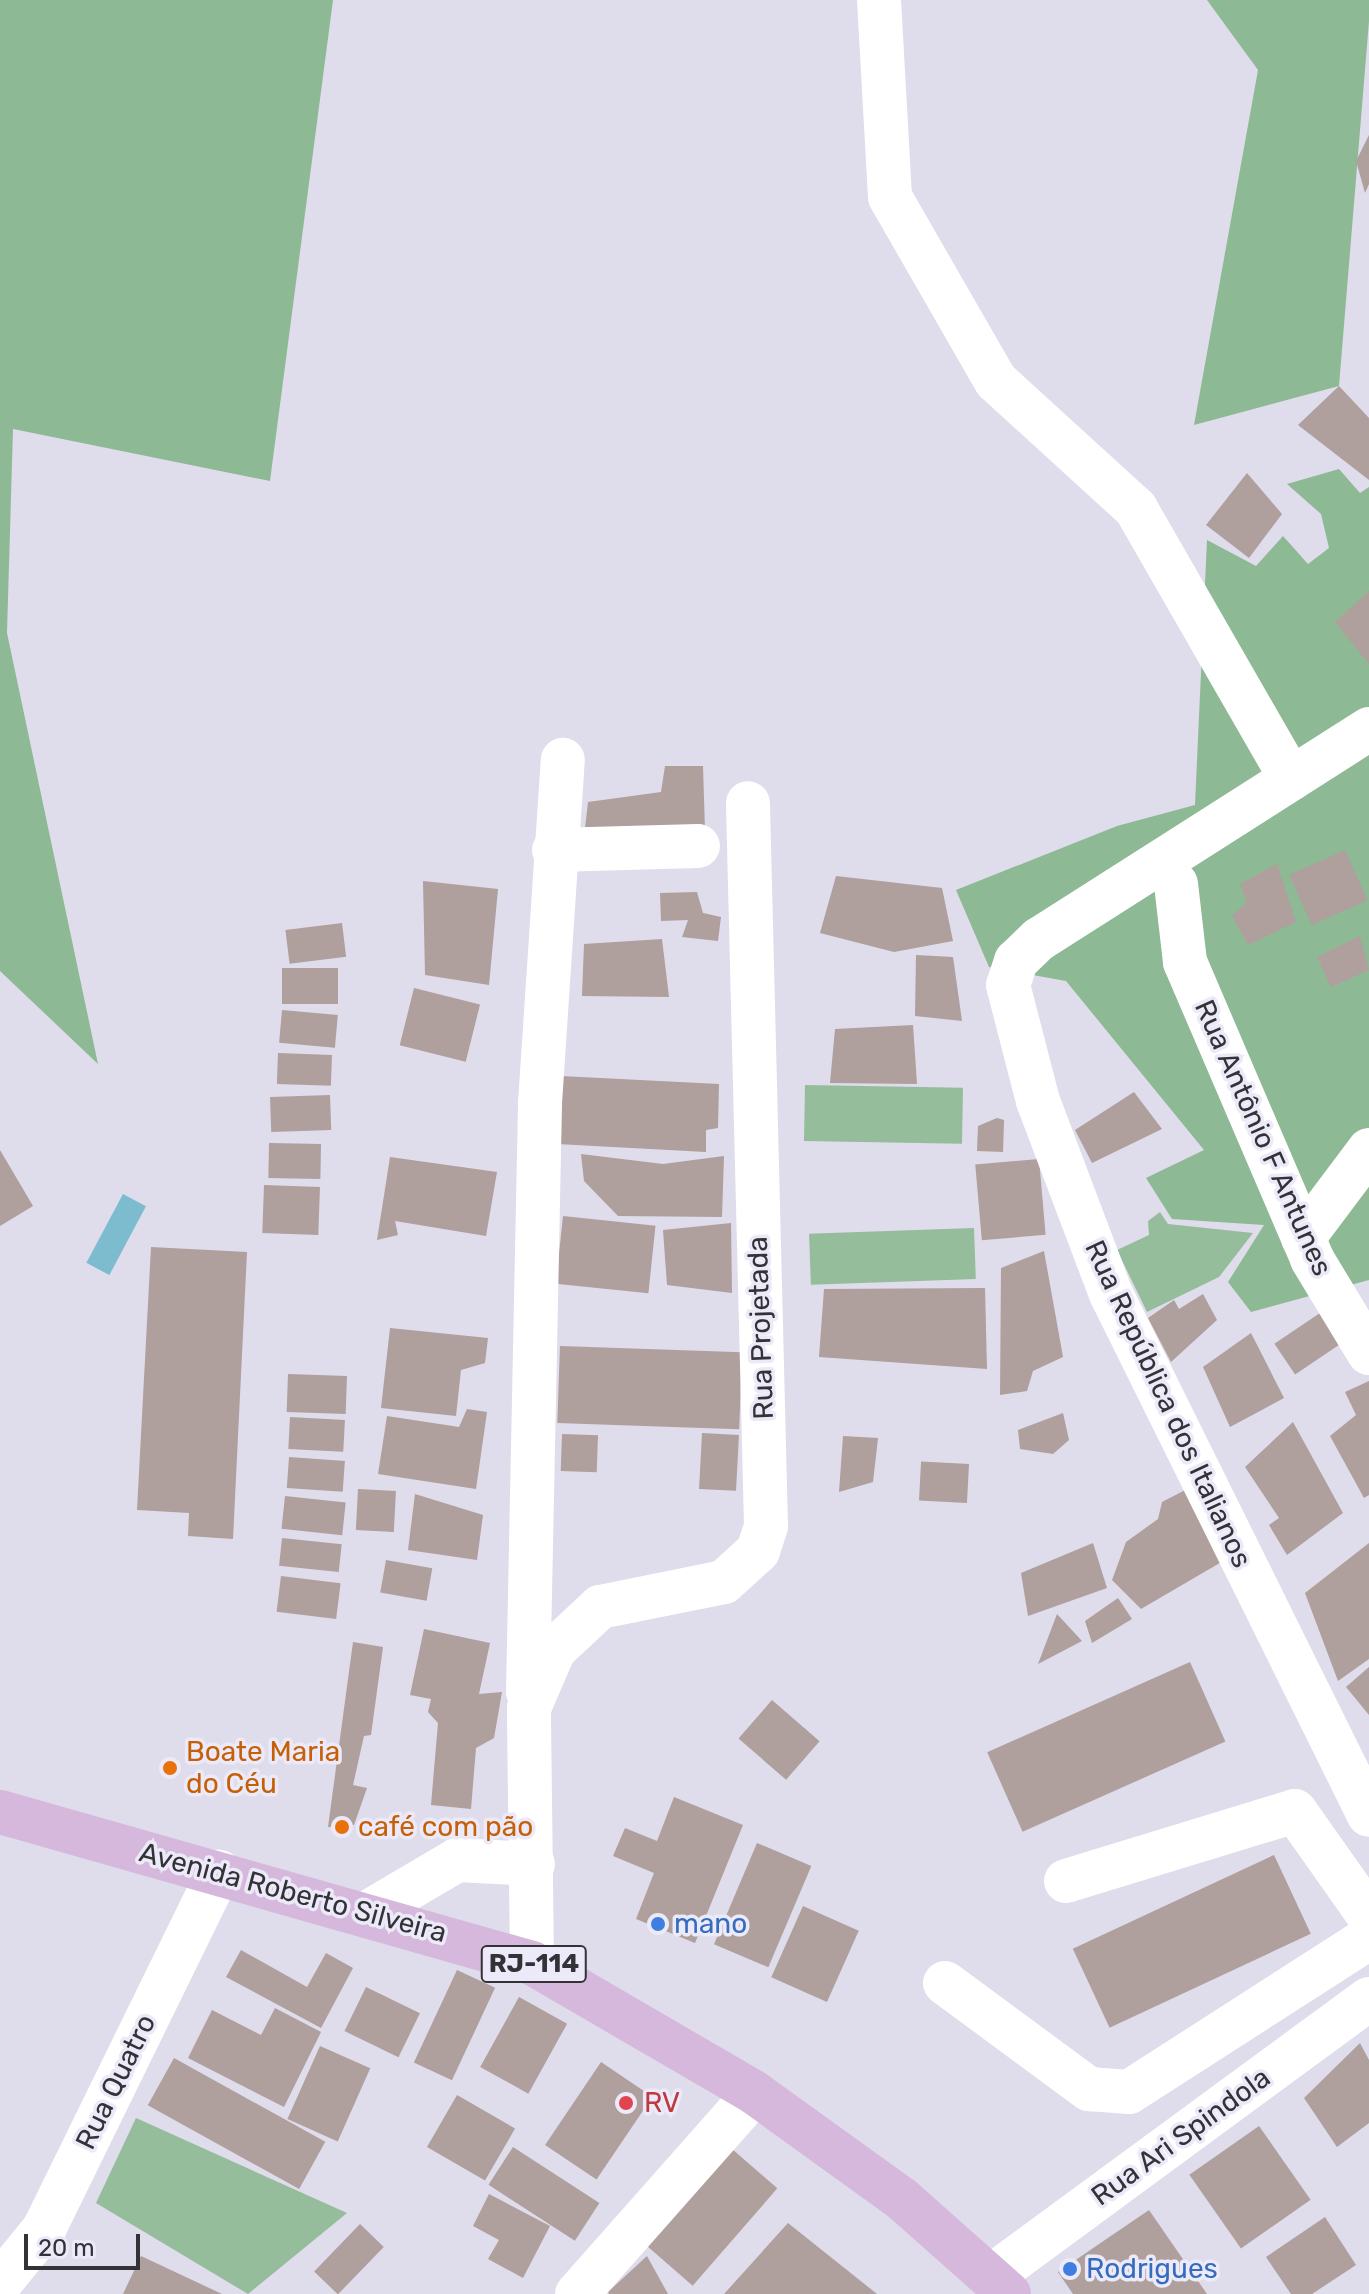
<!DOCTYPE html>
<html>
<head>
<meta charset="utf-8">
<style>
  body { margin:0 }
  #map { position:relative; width:1369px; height:2294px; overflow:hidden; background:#dfdceb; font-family:Rubik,sans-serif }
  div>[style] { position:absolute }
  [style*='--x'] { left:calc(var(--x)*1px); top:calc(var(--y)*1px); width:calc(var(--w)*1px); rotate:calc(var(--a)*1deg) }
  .green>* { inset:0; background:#95bc9b; transform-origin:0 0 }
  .forest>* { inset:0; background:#8eb995 }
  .water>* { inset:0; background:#7dbcce; transform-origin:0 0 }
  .building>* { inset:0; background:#af9f9d; transform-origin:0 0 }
  .minor>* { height:44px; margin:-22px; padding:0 22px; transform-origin:22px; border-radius:22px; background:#fff }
  .major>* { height:44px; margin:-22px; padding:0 22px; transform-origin:22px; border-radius:22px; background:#d5b8db }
  .dots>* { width:22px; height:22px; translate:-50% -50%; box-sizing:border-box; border:4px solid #ece9f8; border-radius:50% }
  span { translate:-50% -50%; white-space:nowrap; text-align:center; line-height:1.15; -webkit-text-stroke:7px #ece9f8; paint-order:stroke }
  .shield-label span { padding:2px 6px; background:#ece9f8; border:2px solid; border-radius:6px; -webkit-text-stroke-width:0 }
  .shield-label { font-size:26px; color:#333237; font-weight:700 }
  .street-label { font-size:28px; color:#333237 }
  .food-label { font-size:28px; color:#c56008 }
  .left { translate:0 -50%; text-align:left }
  .shop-label { font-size:28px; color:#366cbe }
  .health-label { font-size:28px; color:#be3a42 }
  .scale { position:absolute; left:24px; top:2234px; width:116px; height:36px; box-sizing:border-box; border:4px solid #333237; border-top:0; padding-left:10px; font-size:24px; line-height:28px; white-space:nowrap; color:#333237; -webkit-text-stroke:6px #ece9f8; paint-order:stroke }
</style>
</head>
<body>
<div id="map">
  <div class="green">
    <div style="left:805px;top:1085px;width:158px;height:56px;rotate:1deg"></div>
    <div style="clip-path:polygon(1160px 1212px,1168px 1224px,1253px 1233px,1219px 1277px,1147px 1312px,1117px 1250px,1149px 1235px,1148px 1221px)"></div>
    <div style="left:974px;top:1228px;width:51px;height:165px;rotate:88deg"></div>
    <div style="clip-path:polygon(136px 2118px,347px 2213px,248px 2294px,96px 2203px)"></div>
  </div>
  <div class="forest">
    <div style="clip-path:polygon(0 0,333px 0,270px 481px,13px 429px,7px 633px,98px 1064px,0 971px)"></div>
    <div style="clip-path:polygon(1207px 0,1369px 0,1369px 21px,1339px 386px,1194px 425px,1258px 70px)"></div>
    <div style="clip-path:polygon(1339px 469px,1360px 493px,1369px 487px,1369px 1280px,1251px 1312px,1228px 1282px,1264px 1225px,1172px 1219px,1146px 1178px,1204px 1150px,1066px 981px,989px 967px,956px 890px,1117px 826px,1195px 805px,1207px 540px,1256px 566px,1283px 536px,1308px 564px,1329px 548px,1321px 514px,1287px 484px)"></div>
  </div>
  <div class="water">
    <div style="left:123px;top:1194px;width:26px;height:78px;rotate:28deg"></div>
  </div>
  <div class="building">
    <div style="clip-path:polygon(1369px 135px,1369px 184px,1365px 193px,1356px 161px)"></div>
    <div style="clip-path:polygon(1339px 386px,1369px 418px,1369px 480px,1298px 425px)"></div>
    <div style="clip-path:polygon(1247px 473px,1282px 514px,1249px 558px,1206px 525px)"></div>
    <div style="clip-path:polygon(1369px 591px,1369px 664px,1335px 622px)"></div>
    <div style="clip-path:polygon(665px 766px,703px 766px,705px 831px,583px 845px,588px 802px,661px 792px)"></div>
    <div style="left:1345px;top:850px;width:55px;height:61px;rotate:66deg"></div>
    <div style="clip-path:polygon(1277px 864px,1296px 922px,1248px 945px,1232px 916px,1247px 902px,1240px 884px)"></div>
    <div style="clip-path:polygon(836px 876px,942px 888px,953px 941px,894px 952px,820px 933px)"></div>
    <div style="clip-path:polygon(423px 881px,498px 889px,489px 985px,425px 975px)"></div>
    <div style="clip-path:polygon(697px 892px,703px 913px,721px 917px,718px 941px,682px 937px,688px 920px,661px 921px,660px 893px)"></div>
    <div style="left:342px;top:923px;width:34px;height:57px;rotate:83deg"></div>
    <div style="clip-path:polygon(1360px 936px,1369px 970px,1331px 987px,1317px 957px)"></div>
    <div style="clip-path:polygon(662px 939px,669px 997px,582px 996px,584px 944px)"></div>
    <div style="clip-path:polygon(916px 955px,953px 957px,962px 1021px,915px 1016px)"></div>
    <div style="left:282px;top:968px;width:56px;height:36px"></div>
    <div style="left:414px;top:988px;width:68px;height:59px;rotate:14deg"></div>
    <div style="left:282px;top:1010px;width:56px;height:33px;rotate:5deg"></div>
    <div style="clip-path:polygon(913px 1025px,917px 1084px,830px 1083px,835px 1029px)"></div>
    <div style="left:278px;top:1053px;width:54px;height:31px;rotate:2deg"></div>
    <div style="clip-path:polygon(561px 1076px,719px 1084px,718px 1128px,706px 1130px,706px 1152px,557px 1144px)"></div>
    <div style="clip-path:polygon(1134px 1092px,1162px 1129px,1092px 1163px,1075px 1130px)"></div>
    <div style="left:330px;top:1095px;width:35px;height:60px;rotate:88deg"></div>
    <div style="clip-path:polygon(997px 1118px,1004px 1120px,1003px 1152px,977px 1151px,978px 1126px)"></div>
    <div style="left:269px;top:1143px;width:52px;height:35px;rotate:1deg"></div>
    <div style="clip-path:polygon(0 1150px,33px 1206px,0 1226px)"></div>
    <div style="clip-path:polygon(581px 1154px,663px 1164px,724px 1156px,722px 1217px,618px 1216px,584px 1181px)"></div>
    <div style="clip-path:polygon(390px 1157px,497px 1172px,486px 1236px,395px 1221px,398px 1235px,377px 1240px)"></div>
    <div style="left:1039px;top:1159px;width:76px;height:64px;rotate:85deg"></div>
    <div style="left:264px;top:1185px;width:56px;height:48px;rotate:2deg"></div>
    <div style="left:563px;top:1216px;width:93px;height:68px;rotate:6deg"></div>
    <div style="clip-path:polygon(731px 1223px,732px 1293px,667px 1285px,663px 1230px)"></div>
    <div style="clip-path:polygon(151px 1247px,247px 1252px,233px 1539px,188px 1536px,189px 1513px,137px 1510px)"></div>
    <div style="clip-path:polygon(1044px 1251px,1063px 1357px,1033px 1371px,1027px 1391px,1000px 1395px,1001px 1268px)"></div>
    <div style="clip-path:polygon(985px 1288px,987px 1369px,819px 1357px,824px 1289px)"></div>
    <div style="clip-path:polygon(1203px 1294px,1217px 1320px,1171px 1362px,1148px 1318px,1174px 1300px,1179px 1309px)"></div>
    <div style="left:1320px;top:1313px;width:37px;height:55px;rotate:56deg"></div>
    <div style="clip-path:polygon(390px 1328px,488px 1338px,485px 1363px,461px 1370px,456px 1416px,381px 1408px)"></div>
    <div style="clip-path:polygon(1251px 1333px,1284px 1398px,1230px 1427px,1203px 1367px)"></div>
    <div style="left:560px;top:1346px;width:182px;height:77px;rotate:2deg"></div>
    <div style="left:288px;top:1374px;width:59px;height:38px;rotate:2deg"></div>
    <div style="clip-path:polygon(1369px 1381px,1369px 1495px,1364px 1498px,1330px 1436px,1356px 1415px,1345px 1392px)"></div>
    <div style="clip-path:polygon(467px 1409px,487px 1412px,476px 1489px,378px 1474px,387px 1416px,459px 1427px)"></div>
    <div style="clip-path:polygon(1063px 1413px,1069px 1440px,1053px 1454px,1020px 1449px,1018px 1430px)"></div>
    <div style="left:290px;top:1417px;width:55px;height:32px;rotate:3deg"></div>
    <div style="clip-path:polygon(1293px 1422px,1343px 1513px,1287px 1555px,1269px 1525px,1279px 1518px,1245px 1467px)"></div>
    <div style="left:702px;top:1433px;width:37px;height:56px;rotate:3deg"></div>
    <div style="left:562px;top:1434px;width:36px;height:37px;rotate:2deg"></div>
    <div style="clip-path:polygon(843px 1436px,878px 1438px,873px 1482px,839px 1492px)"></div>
    <div style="left:289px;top:1457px;width:56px;height:31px;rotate:4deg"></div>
    <div style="left:969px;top:1464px;width:39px;height:48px;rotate:93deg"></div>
    <div style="clip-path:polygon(1191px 1487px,1230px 1557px,1141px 1609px,1112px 1580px,1126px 1542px,1158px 1519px,1162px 1502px)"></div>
    <div style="left:358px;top:1489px;width:38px;height:41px;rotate:3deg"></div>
    <div style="clip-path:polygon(415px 1494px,483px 1515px,477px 1560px,408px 1550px)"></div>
    <div style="left:285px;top:1496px;width:61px;height:33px;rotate:6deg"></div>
    <div style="left:282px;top:1538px;width:60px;height:28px;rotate:6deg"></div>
    <div style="clip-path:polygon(1093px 1543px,1107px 1588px,1028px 1616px,1021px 1573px)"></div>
    <div style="clip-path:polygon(1369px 1543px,1369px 1659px,1338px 1681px,1305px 1593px)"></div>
    <div style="left:386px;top:1560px;width:47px;height:33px;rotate:10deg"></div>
    <div style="left:281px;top:1576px;width:60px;height:36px;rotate:7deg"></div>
    <div style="clip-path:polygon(1118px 1598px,1132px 1619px,1092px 1643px,1085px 1621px)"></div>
    <div style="clip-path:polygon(1057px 1614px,1082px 1641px,1038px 1664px)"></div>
    <div style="clip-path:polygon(424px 1629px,490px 1643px,479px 1694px,502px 1692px,494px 1738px,476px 1748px,471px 1809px,431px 1805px,438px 1723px,428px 1712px,431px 1699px,410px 1695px)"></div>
    <div style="clip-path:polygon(353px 1642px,383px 1647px,371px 1735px,364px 1736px,353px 1785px,367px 1788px,354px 1825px,328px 1827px)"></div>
    <div style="left:1190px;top:1662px;width:87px;height:222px;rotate:66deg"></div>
    <div style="clip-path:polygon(1369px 1667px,1369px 1715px,1346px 1687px)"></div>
    <div style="left:772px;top:1700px;width:63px;height:51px;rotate:41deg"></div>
    <div style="clip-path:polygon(674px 1797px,743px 1825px,695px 1943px,636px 1919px,654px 1873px,613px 1856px,625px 1828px,657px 1841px)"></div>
    <div style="left:757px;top:1843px;width:59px;height:110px;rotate:23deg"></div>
    <div style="left:1274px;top:1855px;width:87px;height:222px;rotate:65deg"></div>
    <div style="left:803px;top:1906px;width:61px;height:78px;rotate:24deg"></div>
    <div style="clip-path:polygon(241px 1950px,307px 1987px,326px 1953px,353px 1968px,321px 2028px,226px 1977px)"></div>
    <div style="left:457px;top:1970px;width:42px;height:102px;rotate:25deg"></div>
    <div style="left:366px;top:1987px;width:60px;height:49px;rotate:26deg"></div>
    <div style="left:519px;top:1997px;width:55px;height:80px;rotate:29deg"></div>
    <div style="clip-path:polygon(275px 2008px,321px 2032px,284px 2107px,188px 2058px,212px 2010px,261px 2035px)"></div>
    <div style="clip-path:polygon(1360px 2043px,1369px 2060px,1369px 2123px,1337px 2147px,1304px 2098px)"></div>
    <div style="left:320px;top:2046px;width:55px;height:80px;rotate:24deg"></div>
    <div style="left:174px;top:2058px;width:173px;height:54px;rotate:29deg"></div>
    <div style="left:601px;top:2062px;width:62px;height:100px;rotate:34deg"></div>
    <div style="left:457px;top:2095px;width:67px;height:60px;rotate:30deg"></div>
    <div style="left:1259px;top:2126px;width:90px;height:85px;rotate:55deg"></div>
    <div style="left:513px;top:2147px;width:103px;height:45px;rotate:33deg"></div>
    <div style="left:732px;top:2149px;width:60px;height:129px;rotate:41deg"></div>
    <div style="clip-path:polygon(489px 2194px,550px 2226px,523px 2278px,488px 2259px,499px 2240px,473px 2226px)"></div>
    <div style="clip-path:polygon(1149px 2210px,1207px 2294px,1073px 2294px,1058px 2272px)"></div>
    <div style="clip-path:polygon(1325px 2217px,1356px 2265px,1312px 2294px,1291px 2294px,1266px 2257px)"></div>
    <div style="clip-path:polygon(788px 2223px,877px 2294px,724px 2294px)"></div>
    <div style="left:360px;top:2224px;width:33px;height:66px;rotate:44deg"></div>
    <div style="clip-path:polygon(141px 2256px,222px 2294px,123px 2294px)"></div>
    <div style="clip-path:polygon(647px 2256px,668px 2294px,609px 2294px,608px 2292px)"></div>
  </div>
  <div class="minor">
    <div style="--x:879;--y:0;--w:197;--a:86.8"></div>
    <div style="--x:890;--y:197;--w:212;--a:60.1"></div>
    <div style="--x:996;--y:381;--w:190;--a:42.4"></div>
    <div style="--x:1136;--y:509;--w:311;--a:60.1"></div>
    <div style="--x:1369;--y:729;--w:391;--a:147.5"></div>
    <div style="--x:1039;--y:939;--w:32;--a:136"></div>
    <div style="--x:1016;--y:961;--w:25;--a:108"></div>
    <div style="--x:1008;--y:985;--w:120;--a:75.5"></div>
    <div style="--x:1038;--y:1101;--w:206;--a:69.3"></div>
    <div style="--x:1111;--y:1294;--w:581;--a:63.66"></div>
    <div style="--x:554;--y:850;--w:144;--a:-1.6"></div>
    <div style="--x:1176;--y:884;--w:79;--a:83.4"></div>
    <div style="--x:1185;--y:962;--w:323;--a:66.8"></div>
    <div style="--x:1312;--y:1259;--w:110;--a:58.8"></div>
    <div style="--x:1303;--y:1238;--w:110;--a:-53.1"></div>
    <div style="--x:528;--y:1692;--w:589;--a:-88.83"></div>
    <div style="--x:540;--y:1103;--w:344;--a:-86.2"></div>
    <div style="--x:1066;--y:1881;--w:239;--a:-17"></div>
    <div style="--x:1295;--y:1811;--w:128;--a:54.8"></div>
    <div style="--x:367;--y:1913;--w:104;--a:-30.5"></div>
    <div style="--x:457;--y:1860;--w:76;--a:3"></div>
    <div style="--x:532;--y:1963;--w:255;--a:-90.7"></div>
    <div style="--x:529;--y:1708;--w:63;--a:-66.7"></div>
    <div style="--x:554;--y:1650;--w:63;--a:-43.1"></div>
    <div style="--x:600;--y:1607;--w:126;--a:-11.4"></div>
    <div style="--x:724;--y:1582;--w:46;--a:-42.4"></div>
    <div style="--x:758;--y:1551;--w:26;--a:-72"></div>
    <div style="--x:766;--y:1526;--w:723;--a:-91.43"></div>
    <div style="--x:945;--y:1983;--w:179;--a:36.4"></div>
    <div style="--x:1089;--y:2089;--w:40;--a:4.3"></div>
    <div style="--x:1129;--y:2092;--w:285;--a:-32.7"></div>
    <div style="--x:993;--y:2275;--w:466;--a:-36.3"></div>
    <div style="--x:0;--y:2283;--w:70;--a:-50.8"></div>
    <div style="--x:44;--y:2229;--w:398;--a:-63.9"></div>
    <div style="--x:577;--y:2294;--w:268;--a:-48.5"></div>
  </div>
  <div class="major">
    <div style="--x:0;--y:1812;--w:553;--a:15.85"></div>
    <div style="--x:532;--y:1963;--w:258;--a:30.2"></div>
    <div style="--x:755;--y:2093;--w:181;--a:35.8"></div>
    <div style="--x:902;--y:2199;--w:143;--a:41.6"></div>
  </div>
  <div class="dots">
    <div style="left:170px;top:1768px;background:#e8710a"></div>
    <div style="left:342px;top:1827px;background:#e8710a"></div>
    <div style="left:658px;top:1924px;background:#3f7fe0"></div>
    <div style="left:626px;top:2103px;background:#e0444e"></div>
    <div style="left:1070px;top:2269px;background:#3f7fe0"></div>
  </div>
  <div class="shield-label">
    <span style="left:534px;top:1964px">RJ-114</span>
  </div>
  <div class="street-label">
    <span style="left:1263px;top:1138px;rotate:66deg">Rua Antônio F Antunes</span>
    <span style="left:761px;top:1328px;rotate:-92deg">Rua Projetada</span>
    <span style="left:1168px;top:1404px;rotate:65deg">Rua República dos Italianos</span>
    <span style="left:293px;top:1893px;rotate:15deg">Avenida Roberto Silveira</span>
    <span style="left:116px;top:2082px;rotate:-64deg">Rua Quatro</span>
    <span style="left:1181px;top:2137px;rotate:-36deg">Rua Ari Spindola</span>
  </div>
  <div class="food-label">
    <span class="left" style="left:186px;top:1768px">Boate Maria<br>do Céu</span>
    <span class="left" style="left:358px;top:1827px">café com pão</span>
  </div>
  <div class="shop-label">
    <span class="left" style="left:674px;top:1924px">mano</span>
    <span class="left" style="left:1086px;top:2269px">Rodrigues</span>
  </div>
  <div class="health-label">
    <span class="left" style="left:644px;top:2103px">RV</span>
  </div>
  <div class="scale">20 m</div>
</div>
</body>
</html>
